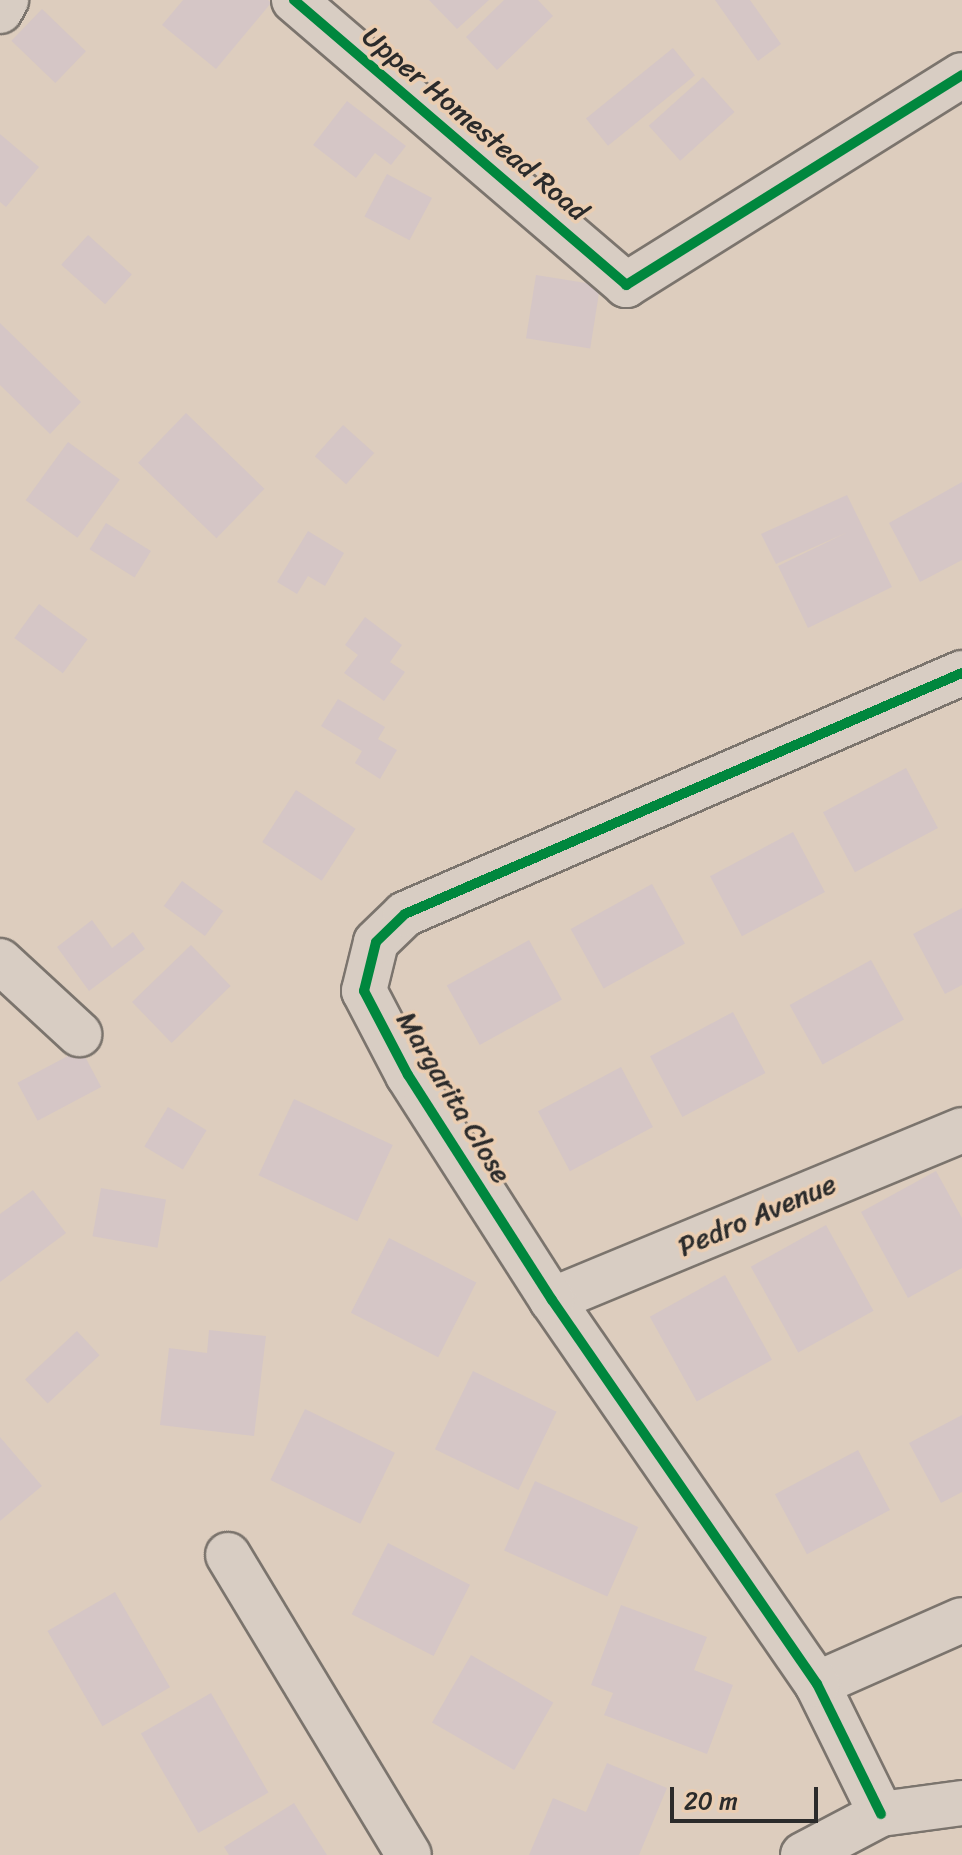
<!DOCTYPE html>
<html>
<head>
<meta charset="utf-8">
<style>
  body { margin:0 }
  #map { position:relative; width:962px; height:1855px; overflow:hidden; background:#ddcdbe; font-family:Sriracha,sans-serif }
  div>[style] { position:absolute }
  [style*='--x'] { left:calc(var(--x)*1px); top:calc(var(--y)*1px); width:calc(var(--w)*1px); rotate:calc(var(--a)*1deg) }
  .building>* { inset:0; background:#d5c6c6; transform-origin:0 0 }
  .roads { filter:drop-shadow(2px 0 #7b746d) drop-shadow(-2px 0 #7b746d) drop-shadow(0 2px #7b746d) drop-shadow(0 -2px #7b746d) }
  .minor>* { height:44px; margin:-22px; padding:0 22px; transform-origin:22px; border-radius:22px; background:#d8cdc3 }
  .cycleway>* { height:10px; margin:-5px; padding:0 5px; transform-origin:5px; border-radius:5px; background:#00873e }
  span { translate:-50% -50%; white-space:nowrap; text-align:center; line-height:1.15; -webkit-text-stroke:7px #eacdb1; paint-order:stroke }
  .street-label { font-size:28px; color:#2b2b2b }
  .scale { position:absolute; left:670px; top:1787px; width:148px; height:36px; box-sizing:border-box; border:4px solid #2b2b2b; border-top:0; padding-left:10px; font-size:24px; line-height:28px; white-space:nowrap; color:#2b2b2b; -webkit-text-stroke:6px #eacdb1; paint-order:stroke }
</style>
</head>
<body>
<div id="map">
  <div class="building">
    <div style="clip-path:polygon(183px 0,268px 0,271px 3px,216px 69px,162px 25px)"></div>
    <div style="clip-path:polygon(429px 0,489px 0,457px 29px)"></div>
    <div style="clip-path:polygon(504px 0,538px 0,553px 16px,497px 70px,466px 37px)"></div>
    <div style="clip-path:polygon(715px 0,750px 0,781px 44px,758px 61px)"></div>
    <div style="left:42px;top:9px;width:61px;height:44px;rotate:44deg"></div>
    <div style="left:673px;top:48px;width:35px;height:112px;rotate:51deg"></div>
    <div style="left:703px;top:77px;width:47px;height:73px;rotate:48deg"></div>
    <div style="clip-path:polygon(347px 101px,406px 146px,391px 165px,375px 153px,356px 178px,313px 145px)"></div>
    <div style="clip-path:polygon(0 134px,39px 167px,6px 207px,0 202px)"></div>
    <div style="left:387px;top:174px;width:51px;height:48px;rotate:28deg"></div>
    <div style="left:88px;top:235px;width:59px;height:40px;rotate:42deg"></div>
    <div style="left:536px;top:275px;width:65px;height:64px;rotate:9deg"></div>
    <div style="clip-path:polygon(0 323px,81px 402px,50px 434px,0 385px)"></div>
    <div style="left:186px;top:413px;width:109px;height:69px;rotate:44deg"></div>
    <div style="left:343px;top:425px;width:42px;height:42px;rotate:42deg"></div>
    <div style="left:68px;top:442px;width:64px;height:72px;rotate:36deg"></div>
    <div style="clip-path:polygon(962px 482px,962px 560px,920px 582px,889px 523px)"></div>
    <div style="clip-path:polygon(847px 495px,892px 587px,808px 628px,778px 566px,848px 532px,776px 564px,761px 534px)"></div>
    <div style="left:106px;top:523px;width:53px;height:31px;rotate:32deg"></div>
    <div style="clip-path:polygon(308px 531px,344px 553px,325px 586px,308px 576px,297px 594px,277px 582px)"></div>
    <div style="left:39px;top:604px;width:60px;height:42px;rotate:36deg"></div>
    <div style="clip-path:polygon(365px 617px,402px 645px,390px 662px,405px 672px,384px 701px,344px 673px,358px 655px,345px 645px)"></div>
    <div style="clip-path:polygon(338px 699px,385px 727px,378px 739px,397px 750px,380px 779px,355px 763px,362px 751px,321px 726px)"></div>
    <div style="left:906px;top:768px;width:68px;height:94px;rotate:62deg"></div>
    <div style="left:296px;top:790px;width:71px;height:62px;rotate:33deg"></div>
    <div style="left:793px;top:832px;width:68px;height:94px;rotate:62deg"></div>
    <div style="left:182px;top:881px;width:51px;height:31px;rotate:36deg"></div>
    <div style="left:652px;top:884px;width:68px;height:93px;rotate:61deg"></div>
    <div style="clip-path:polygon(962px 908px,962px 985px,945px 994px,913px 934px)"></div>
    <div style="clip-path:polygon(92px 920px,112px 948px,133px 932px,145px 949px,89px 991px,57px 947px)"></div>
    <div style="left:529px;top:940px;width:68px;height:94px;rotate:61deg"></div>
    <div style="left:191px;top:945px;width:57px;height:82px;rotate:46deg"></div>
    <div style="left:871px;top:960px;width:68px;height:93px;rotate:61deg"></div>
    <div style="left:733px;top:1012px;width:69px;height:94px;rotate:62deg"></div>
    <div style="left:81px;top:1049px;width:43px;height:72px;rotate:62deg"></div>
    <div style="left:621px;top:1067px;width:68px;height:94px;rotate:62deg"></div>
    <div style="left:294px;top:1099px;width:109px;height:84px;rotate:25deg"></div>
    <div style="left:168px;top:1107px;width:45px;height:46px;rotate:31deg"></div>
    <div style="clip-path:polygon(936px 1171px,962px 1218px,962px 1268px,908px 1298px,861px 1212px)"></div>
    <div style="left:101px;top:1188px;width:66px;height:49px;rotate:10deg"></div>
    <div style="clip-path:polygon(33px 1190px,66px 1233px,0 1282px,0 1214px)"></div>
    <div style="left:826px;top:1225px;width:98px;height:86px;rotate:61deg"></div>
    <div style="left:389px;top:1238px;width:98px;height:84px;rotate:27deg"></div>
    <div style="left:725px;top:1275px;width:97px;height:86px;rotate:61deg"></div>
    <div style="clip-path:polygon(209px 1330px,266px 1336px,254px 1436px,160px 1425px,169px 1348px,207px 1353px)"></div>
    <div style="left:77px;top:1331px;width:33px;height:71px;rotate:47deg"></div>
    <div style="left:473px;top:1371px;width:93px;height:87px;rotate:26deg"></div>
    <div style="left:305px;top:1409px;width:100px;height:79px;rotate:26deg"></div>
    <div style="clip-path:polygon(962px 1415px,962px 1492px,941px 1503px,909px 1443px)"></div>
    <div style="clip-path:polygon(0 1437px,42px 1486px,0 1521px)"></div>
    <div style="left:858px;top:1450px;width:68px;height:94px;rotate:62deg"></div>
    <div style="left:535px;top:1481px;width:113px;height:76px;rotate:24deg"></div>
    <div style="left:388px;top:1543px;width:92px;height:80px;rotate:27deg"></div>
    <div style="left:115px;top:1592px;width:110px;height:78px;rotate:60deg"></div>
    <div style="clip-path:polygon(621px 1605px,707px 1637px,694px 1670px,733px 1685px,707px 1754px,604px 1715px,613px 1693px,591px 1685px)"></div>
    <div style="left:471px;top:1655px;width:95px;height:78px;rotate:30deg"></div>
    <div style="left:211px;top:1693px;width:115px;height:81px;rotate:60deg"></div>
    <div style="clip-path:polygon(607px 1763px,667px 1788px,639px 1855px,529px 1855px,553px 1798px,586px 1812px)"></div>
    <div style="clip-path:polygon(294px 1803px,327px 1855px,229px 1855px,224px 1847px)"></div>
  </div>
  <div class="roads">
    <div class="minor">
      <div style="--x:294;--y:0;--w:438;--a:40.6"></div>
      <div style="--x:626;--y:285;--w:396;--a:-32"></div>
      <div style="--x:0;--y:11;--w:13;--a:-61"></div>
      <div style="--x:0;--y:961;--w:108;--a:42.7"></div>
      <div style="--x:552;--y:1300;--w:444;--a:-22.5"></div>
      <div style="--x:228;--y:1555;--w:350;--a:58.9"></div>
      <div style="--x:817;--y:1684;--w:158;--a:-23.8"></div>
      <div style="--x:881;--y:1814;--w:145;--a:-116.2"></div>
      <div style="--x:817;--y:1684;--w:467;--a:-124.6"></div>
      <div style="--x:552;--y:1300;--w:267;--a:-122.6"></div>
      <div style="--x:408;--y:1075;--w:95;--a:-117.6"></div>
      <div style="--x:364;--y:991;--w:50;--a:-76.2"></div>
      <div style="--x:376;--y:942;--w:40;--a:-44"></div>
      <div style="--x:405;--y:914;--w:607;--a:-23.4"></div>
      <div style="--x:803;--y:1855;--w:88;--a:-27.7"></div>
      <div style="--x:881;--y:1814;--w:82;--a:-7.7"></div>
    </div>
  </div>
  <div class="cycleway">
    <div style="--x:294;--y:0;--w:438;--a:40.6"></div>
    <div style="--x:626;--y:285;--w:396;--a:-32"></div>
    <div style="--x:881;--y:1814;--w:145;--a:-116.2"></div>
    <div style="--x:817;--y:1684;--w:467;--a:-124.6"></div>
    <div style="--x:552;--y:1300;--w:267;--a:-122.6"></div>
    <div style="--x:408;--y:1075;--w:95;--a:-117.6"></div>
    <div style="--x:364;--y:991;--w:50;--a:-76.2"></div>
    <div style="--x:376;--y:942;--w:40;--a:-44"></div>
    <div style="--x:405;--y:914;--w:607;--a:-23.4"></div>
  </div>
  <div class="street-label">
    <span style="left:475px;top:124px;rotate:40deg">Upper Homestead Road</span>
    <span style="left:454px;top:1097px;rotate:59deg">Margarita Close</span>
    <span style="left:757px;top:1215px;rotate:-23deg">Pedro Avenue</span>
  </div>
  <div class="scale">20 m</div>
</div>
</body>
</html>
